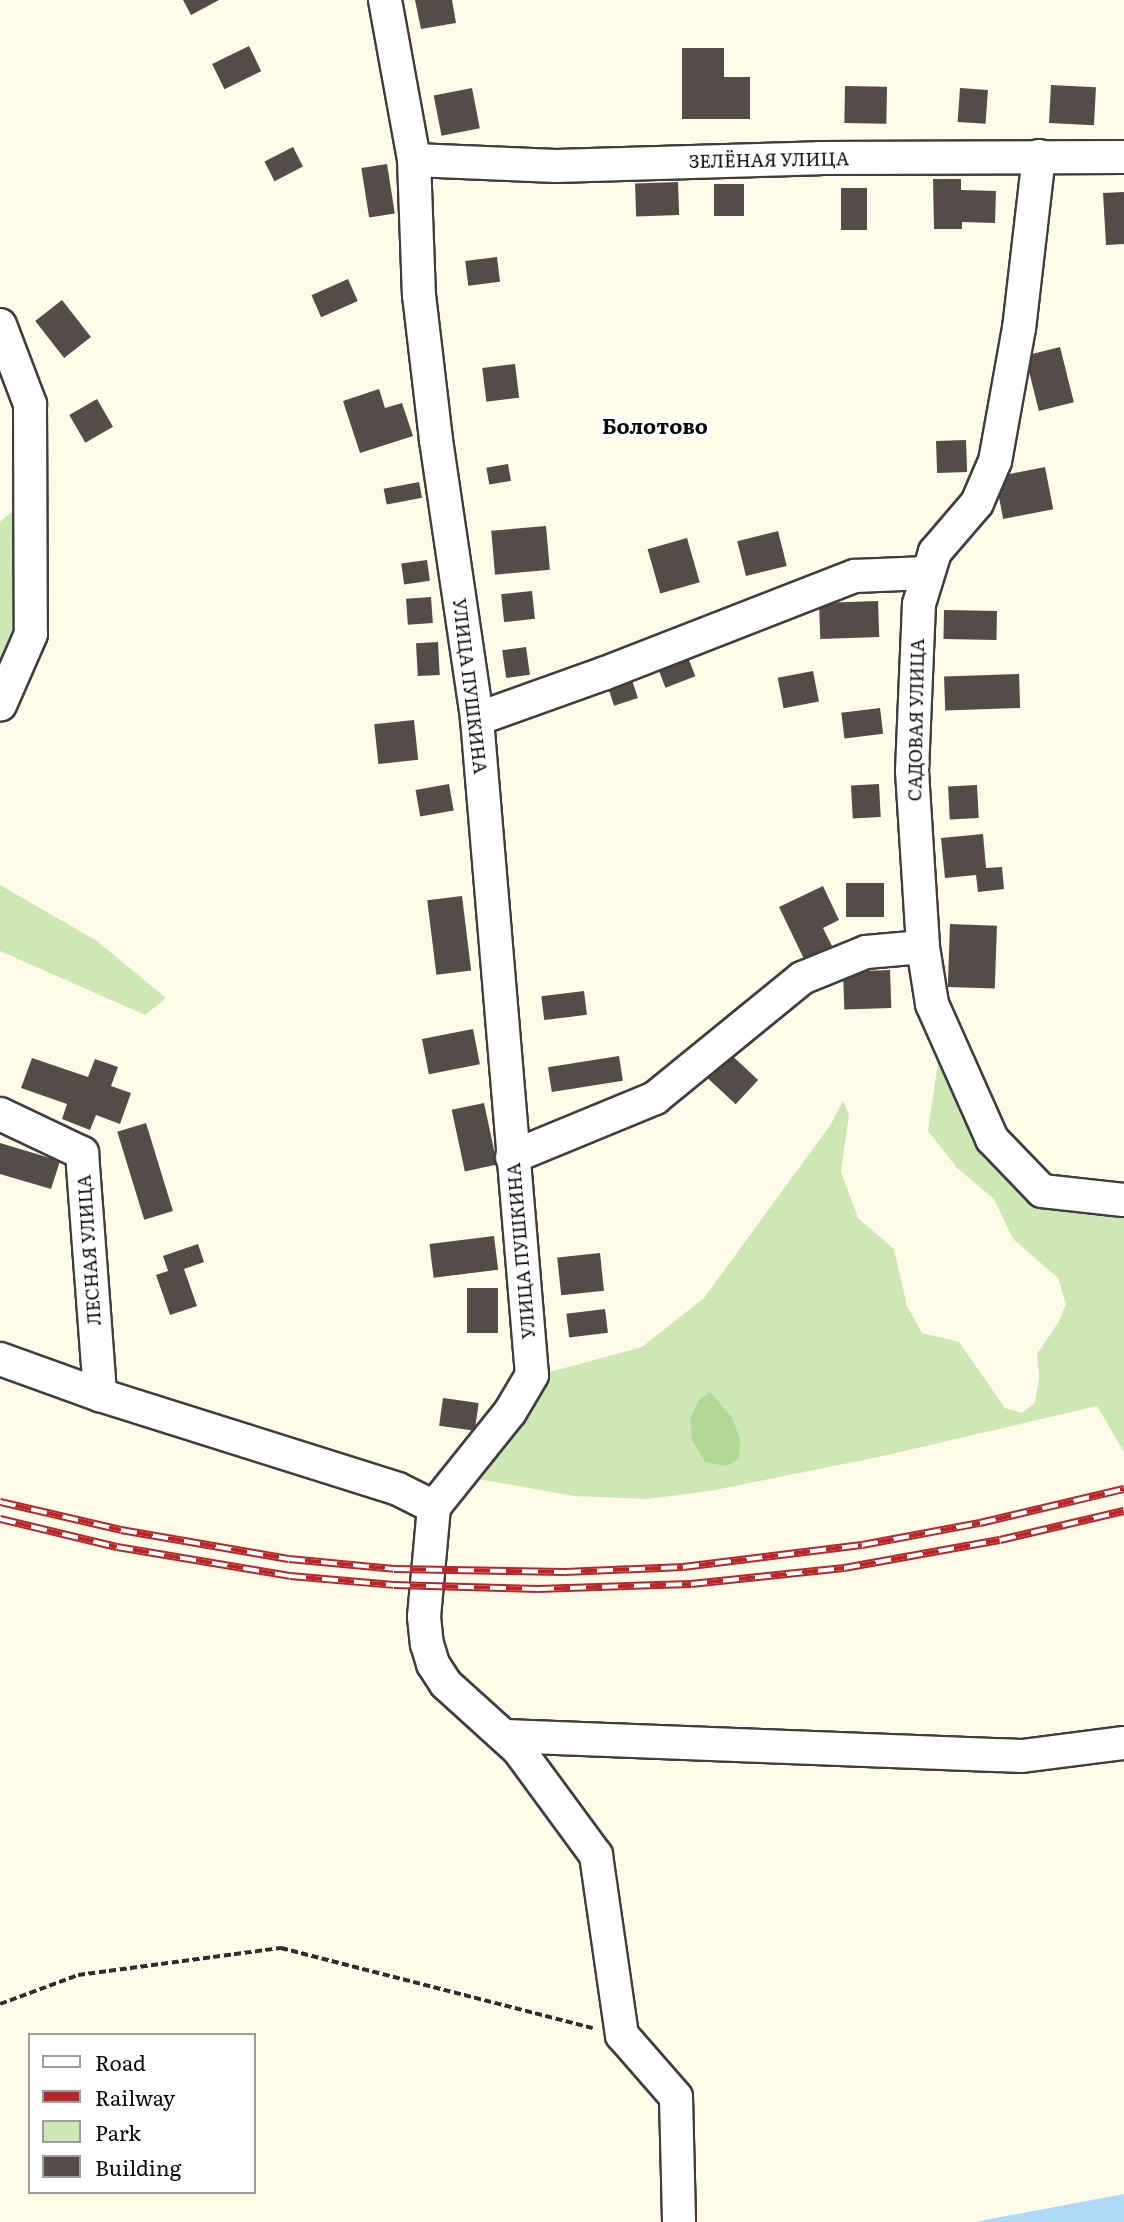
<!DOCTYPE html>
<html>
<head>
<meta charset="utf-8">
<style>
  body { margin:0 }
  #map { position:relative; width:1124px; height:2222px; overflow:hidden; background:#fffbe9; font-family:Literata,serif }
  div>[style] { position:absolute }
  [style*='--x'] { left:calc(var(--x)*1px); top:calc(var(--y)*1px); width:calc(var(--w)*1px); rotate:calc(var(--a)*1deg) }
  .green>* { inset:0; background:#cee8b5 }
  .forest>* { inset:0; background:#b1d894 }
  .water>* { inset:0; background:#afd9f5 }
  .building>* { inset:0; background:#534c48; transform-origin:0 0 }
  .path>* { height:3.5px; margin-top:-1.75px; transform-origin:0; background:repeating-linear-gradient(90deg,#2d2d2d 0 7px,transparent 0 10.5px) }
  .roads { filter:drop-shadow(2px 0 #3e3e3e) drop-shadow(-2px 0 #3e3e3e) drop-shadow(0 2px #3e3e3e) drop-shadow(0 -2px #3e3e3e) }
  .minor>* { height:32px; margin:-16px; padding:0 16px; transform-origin:16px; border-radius:16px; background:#fff }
  .rail>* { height:8px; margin-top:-4px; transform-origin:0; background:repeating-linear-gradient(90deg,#fff 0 16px,#b8262a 0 32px); box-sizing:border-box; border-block:2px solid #b8262a }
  span { translate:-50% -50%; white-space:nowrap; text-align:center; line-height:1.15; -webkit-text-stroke:7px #fff; paint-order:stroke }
  .street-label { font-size:18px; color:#0b0b0b }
  .quarter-label { font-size:21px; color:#0b0b0b; font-weight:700 }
  .legend { position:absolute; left:28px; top:2033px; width:228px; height:161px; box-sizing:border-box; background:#fff; border:2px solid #9d9d9d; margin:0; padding:9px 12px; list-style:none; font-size:21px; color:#0b0b0b }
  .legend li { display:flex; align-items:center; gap:14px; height:35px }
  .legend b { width:35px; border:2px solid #9d9d9d }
</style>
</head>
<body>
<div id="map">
  <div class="green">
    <div style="clip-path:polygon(23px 502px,18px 626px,0 673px,0 522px)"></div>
    <div style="clip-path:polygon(0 885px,97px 941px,166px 998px,145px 1015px,0 951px)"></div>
    <div style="clip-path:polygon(940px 1048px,988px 1149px,1124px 1211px,1124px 1452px,1097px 1406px,883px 1456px,710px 1491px,647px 1499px,574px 1496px,478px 1479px,524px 1415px,539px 1375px,642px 1347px,704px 1298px,831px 1124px,843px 1101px,849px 1114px,841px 1172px,858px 1218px,894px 1249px,907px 1306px,922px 1333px,959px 1342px,1005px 1408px,1022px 1413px,1035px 1403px,1039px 1377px,1037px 1354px,1058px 1323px,1066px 1304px,1058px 1278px,1013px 1239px,994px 1199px,957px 1168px,928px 1131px)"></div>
  </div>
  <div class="forest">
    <div style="clip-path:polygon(710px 1392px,732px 1418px,740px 1439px,739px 1459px,726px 1466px,705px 1462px,692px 1440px,690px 1419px,699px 1400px)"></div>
  </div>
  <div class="water">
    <div style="clip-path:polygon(1124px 2194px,1124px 2222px,974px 2222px)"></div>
  </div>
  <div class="building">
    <div style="clip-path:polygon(183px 0,219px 0,191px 15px)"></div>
    <div style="clip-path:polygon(415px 0,452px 0,456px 23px,421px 29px)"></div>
    <div style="left:249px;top:46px;width:28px;height:41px;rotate:64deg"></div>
    <div style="clip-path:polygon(682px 48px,724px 48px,724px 77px,750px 77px,750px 119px,682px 119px)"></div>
    <div style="left:1051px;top:85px;width:45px;height:38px;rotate:3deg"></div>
    <div style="left:845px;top:86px;width:42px;height:37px;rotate:1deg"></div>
    <div style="left:472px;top:88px;width:41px;height:39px;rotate:79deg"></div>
    <div style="left:960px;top:88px;width:28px;height:34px;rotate:4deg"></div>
    <div style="left:293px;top:147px;width:22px;height:32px;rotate:63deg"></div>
    <div style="left:387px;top:164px;width:50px;height:26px;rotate:81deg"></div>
    <div style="clip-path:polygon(933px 179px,961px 179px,961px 190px,996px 191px,995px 223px,962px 222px,962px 229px,934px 229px)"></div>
    <div style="left:678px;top:182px;width:33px;height:43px;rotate:88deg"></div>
    <div style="left:714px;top:184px;width:30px;height:32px"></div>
    <div style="left:841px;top:188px;width:26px;height:42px"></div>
    <div style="clip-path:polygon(1124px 192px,1124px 244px,1106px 245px,1103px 193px)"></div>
    <div style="left:497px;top:257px;width:25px;height:32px;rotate:83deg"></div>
    <div style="left:348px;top:279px;width:24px;height:40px;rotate:66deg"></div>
    <div style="left:62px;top:300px;width:47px;height:34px;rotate:52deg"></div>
    <div style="left:1060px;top:347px;width:57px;height:36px;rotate:76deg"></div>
    <div style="left:515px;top:364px;width:34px;height:33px;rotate:83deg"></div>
    <div style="clip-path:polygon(379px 389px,385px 408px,402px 403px,413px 436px,360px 453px,343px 401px)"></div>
    <div style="left:97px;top:399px;width:32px;height:32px;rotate:60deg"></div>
    <div style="left:966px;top:440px;width:32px;height:30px;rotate:88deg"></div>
    <div style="left:508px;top:464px;width:17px;height:22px;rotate:80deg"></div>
    <div style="left:1045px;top:467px;width:43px;height:51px;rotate:79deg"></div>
    <div style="left:419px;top:482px;width:16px;height:36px;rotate:79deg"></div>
    <div style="left:546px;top:526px;width:44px;height:55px;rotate:85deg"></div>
    <div style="left:778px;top:531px;width:36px;height:42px;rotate:76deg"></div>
    <div style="left:687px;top:538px;width:46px;height:41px;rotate:74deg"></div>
    <div style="left:427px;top:560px;width:21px;height:26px;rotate:82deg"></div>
    <div style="left:532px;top:591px;width:28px;height:31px;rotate:84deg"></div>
    <div style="left:431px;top:597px;width:26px;height:25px;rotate:86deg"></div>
    <div style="left:878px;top:601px;width:36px;height:59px;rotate:88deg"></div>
    <div style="left:944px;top:610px;width:53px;height:29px;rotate:1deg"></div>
    <div style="left:438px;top:642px;width:33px;height:22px;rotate:87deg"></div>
    <div style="left:526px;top:647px;width:28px;height:24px;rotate:82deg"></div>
    <div style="left:686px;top:652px;width:26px;height:32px;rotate:69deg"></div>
    <div style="left:813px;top:671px;width:31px;height:36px;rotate:79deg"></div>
    <div style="left:1019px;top:674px;width:34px;height:75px;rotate:88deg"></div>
    <div style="left:632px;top:680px;width:19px;height:25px;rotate:72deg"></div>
    <div style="left:880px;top:708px;width:26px;height:39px;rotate:83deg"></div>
    <div style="left:414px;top:720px;width:40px;height:40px;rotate:84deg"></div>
    <div style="left:449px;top:784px;width:27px;height:34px;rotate:80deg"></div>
    <div style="left:879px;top:784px;width:33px;height:28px;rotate:87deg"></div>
    <div style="left:977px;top:785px;width:33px;height:29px;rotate:87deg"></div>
    <div style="clip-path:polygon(983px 834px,986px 868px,1002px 867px,1004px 889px,978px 892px,976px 875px,945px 878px,941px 838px)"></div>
    <div style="left:884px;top:883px;width:34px;height:38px;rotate:90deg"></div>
    <div style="clip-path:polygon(823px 886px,839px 920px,823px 928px,833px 948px,805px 961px,779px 907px)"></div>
    <div style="left:462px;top:896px;width:75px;height:35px;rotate:83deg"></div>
    <div style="left:950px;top:924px;width:47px;height:63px;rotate:2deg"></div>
    <div style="left:890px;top:970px;width:38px;height:47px;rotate:88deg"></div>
    <div style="left:584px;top:991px;width:24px;height:43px;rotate:83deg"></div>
    <div style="left:473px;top:1029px;width:36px;height:52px;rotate:79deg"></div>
    <div style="left:726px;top:1050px;width:44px;height:33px;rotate:43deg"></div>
    <div style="left:619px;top:1056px;width:25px;height:72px;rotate:81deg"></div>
    <div style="clip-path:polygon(32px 1058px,88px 1077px,95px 1059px,118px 1067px,111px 1086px,131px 1093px,120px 1124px,96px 1115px,90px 1130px,62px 1119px,67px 1104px,21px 1088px)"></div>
    <div style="left:484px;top:1103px;width:63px;height:33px;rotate:78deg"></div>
    <div style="left:146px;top:1123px;width:92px;height:30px;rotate:73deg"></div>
    <div style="clip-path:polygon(0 1143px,60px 1161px,51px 1189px,0 1174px)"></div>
    <div style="left:494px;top:1236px;width:34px;height:65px;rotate:83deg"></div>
    <div style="clip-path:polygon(198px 1244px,204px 1262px,184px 1269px,197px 1306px,170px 1315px,156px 1275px,168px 1271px,163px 1256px)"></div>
    <div style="left:600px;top:1253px;width:38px;height:43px;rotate:84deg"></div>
    <div style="left:467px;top:1288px;width:31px;height:45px"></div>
    <div style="left:605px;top:1309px;width:24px;height:39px;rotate:83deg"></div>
    <div style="left:443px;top:1398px;width:36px;height:28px;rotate:8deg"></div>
  </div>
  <div class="path">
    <div style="--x:0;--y:2004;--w:83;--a:-20.4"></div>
    <div style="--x:78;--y:1975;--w:205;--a:-7.6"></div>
    <div style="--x:281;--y:1948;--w:322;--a:14.4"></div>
  </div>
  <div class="roads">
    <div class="minor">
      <div style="--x:385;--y:0;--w:163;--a:79.7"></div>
      <div style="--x:414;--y:160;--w:135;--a:87.9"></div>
      <div style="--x:419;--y:295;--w:146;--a:83.3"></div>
      <div style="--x:436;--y:440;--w:282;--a:81.6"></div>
      <div style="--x:477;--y:719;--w:658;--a:85.21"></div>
      <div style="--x:532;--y:1375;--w:43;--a:120.7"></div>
      <div style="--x:510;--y:1412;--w:122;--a:128.7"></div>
      <div style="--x:434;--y:1507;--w:110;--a:95.2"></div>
      <div style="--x:424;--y:1617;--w:27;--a:84"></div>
      <div style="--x:427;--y:1644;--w:21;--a:73"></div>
      <div style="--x:433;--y:1664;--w:24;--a:57"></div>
      <div style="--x:446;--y:1684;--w:97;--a:42.1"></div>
      <div style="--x:518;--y:1749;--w:132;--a:53.7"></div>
      <div style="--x:596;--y:1855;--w:182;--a:81.8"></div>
      <div style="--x:622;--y:2035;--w:82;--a:48.9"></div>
      <div style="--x:676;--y:2097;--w:125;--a:88.6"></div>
      <div style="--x:1039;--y:156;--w:173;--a:96.6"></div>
      <div style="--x:1019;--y:328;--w:135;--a:100.2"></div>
      <div style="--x:995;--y:461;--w:46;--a:113.2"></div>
      <div style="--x:977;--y:503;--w:65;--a:130.6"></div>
      <div style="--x:935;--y:552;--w:54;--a:107.1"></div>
      <div style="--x:919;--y:604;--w:167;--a:92.4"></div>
      <div style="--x:912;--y:771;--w:176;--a:86.4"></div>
      <div style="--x:923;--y:947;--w:58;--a:81"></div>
      <div style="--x:932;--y:1004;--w:148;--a:66"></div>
      <div style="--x:992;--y:1139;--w:72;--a:46.1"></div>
      <div style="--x:1042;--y:1191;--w:82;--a:6.3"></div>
      <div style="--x:414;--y:160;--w:142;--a:2.4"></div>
      <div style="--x:556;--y:166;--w:263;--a:-1.7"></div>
      <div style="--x:819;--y:158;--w:305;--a:-0.2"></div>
      <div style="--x:0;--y:325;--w:85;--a:69.2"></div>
      <div style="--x:30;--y:404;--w:230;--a:89.8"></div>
      <div style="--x:31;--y:634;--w:77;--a:113.6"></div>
      <div style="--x:477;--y:719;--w:134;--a:-19.7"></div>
      <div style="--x:603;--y:674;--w:270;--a:-21.3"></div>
      <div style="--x:855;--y:576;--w:72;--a:-2.4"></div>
      <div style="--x:0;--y:1114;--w:91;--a:25.4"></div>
      <div style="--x:82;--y:1153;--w:243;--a:85.7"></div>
      <div style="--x:512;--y:1157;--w:155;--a:-22.4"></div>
      <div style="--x:655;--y:1098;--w:190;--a:-39.2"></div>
      <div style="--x:802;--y:978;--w:69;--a:-22.1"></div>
      <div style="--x:866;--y:952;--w:57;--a:-5"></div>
      <div style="--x:0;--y:1359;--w:106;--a:19.8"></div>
      <div style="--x:100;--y:1395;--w:312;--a:17.5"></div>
      <div style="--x:398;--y:1489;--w:40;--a:26.6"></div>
      <div style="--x:505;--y:1736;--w:517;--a:2.22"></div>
      <div style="--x:1022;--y:1756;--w:103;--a:-7.3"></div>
    </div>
  </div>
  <div class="rail">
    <div style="--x:0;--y:1502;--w:124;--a:13"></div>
    <div style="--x:121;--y:1530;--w:170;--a:9.8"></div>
    <div style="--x:289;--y:1559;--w:105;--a:5.4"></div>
    <div style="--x:394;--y:1569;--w:171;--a:1"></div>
    <div style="--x:565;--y:1572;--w:118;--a:-2.4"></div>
    <div style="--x:683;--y:1567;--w:180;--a:-7"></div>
    <div style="--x:862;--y:1545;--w:120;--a:-10.6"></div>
    <div style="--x:980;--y:1523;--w:148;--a:-13.3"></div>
    <div style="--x:0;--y:1519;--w:120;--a:13.5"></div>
    <div style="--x:117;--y:1547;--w:175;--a:9.5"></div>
    <div style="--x:290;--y:1576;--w:104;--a:4.9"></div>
    <div style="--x:394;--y:1585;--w:144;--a:1.6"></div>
    <div style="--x:538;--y:1589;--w:153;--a:-1.9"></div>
    <div style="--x:691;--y:1584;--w:154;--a:-6"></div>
    <div style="--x:844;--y:1568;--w:158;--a:-10.2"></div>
    <div style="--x:1000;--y:1540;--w:127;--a:-13.2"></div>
  </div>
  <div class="street-label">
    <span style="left:769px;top:160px;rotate:-1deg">ЗЕЛЁНАЯ УЛИЦА</span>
    <span style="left:470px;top:686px;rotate:83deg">УЛИЦА ПУШКИНА</span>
    <span style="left:916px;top:720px;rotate:-89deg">САДОВАЯ УЛИЦА</span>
    <span style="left:89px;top:1250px;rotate:-94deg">ЛЕСНАЯ УЛИЦА</span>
    <span style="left:521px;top:1251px;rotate:-95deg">УЛИЦА ПУШКИНА</span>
  </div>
  <div class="quarter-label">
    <span style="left:655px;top:425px">Болотово</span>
  </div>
  <ul class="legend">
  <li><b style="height:9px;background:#fff"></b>Road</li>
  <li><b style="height:9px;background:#b8262a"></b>Railway</li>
  <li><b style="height:19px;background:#cee8b5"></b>Park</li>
  <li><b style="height:19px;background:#534c48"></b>Building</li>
  </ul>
</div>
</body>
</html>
